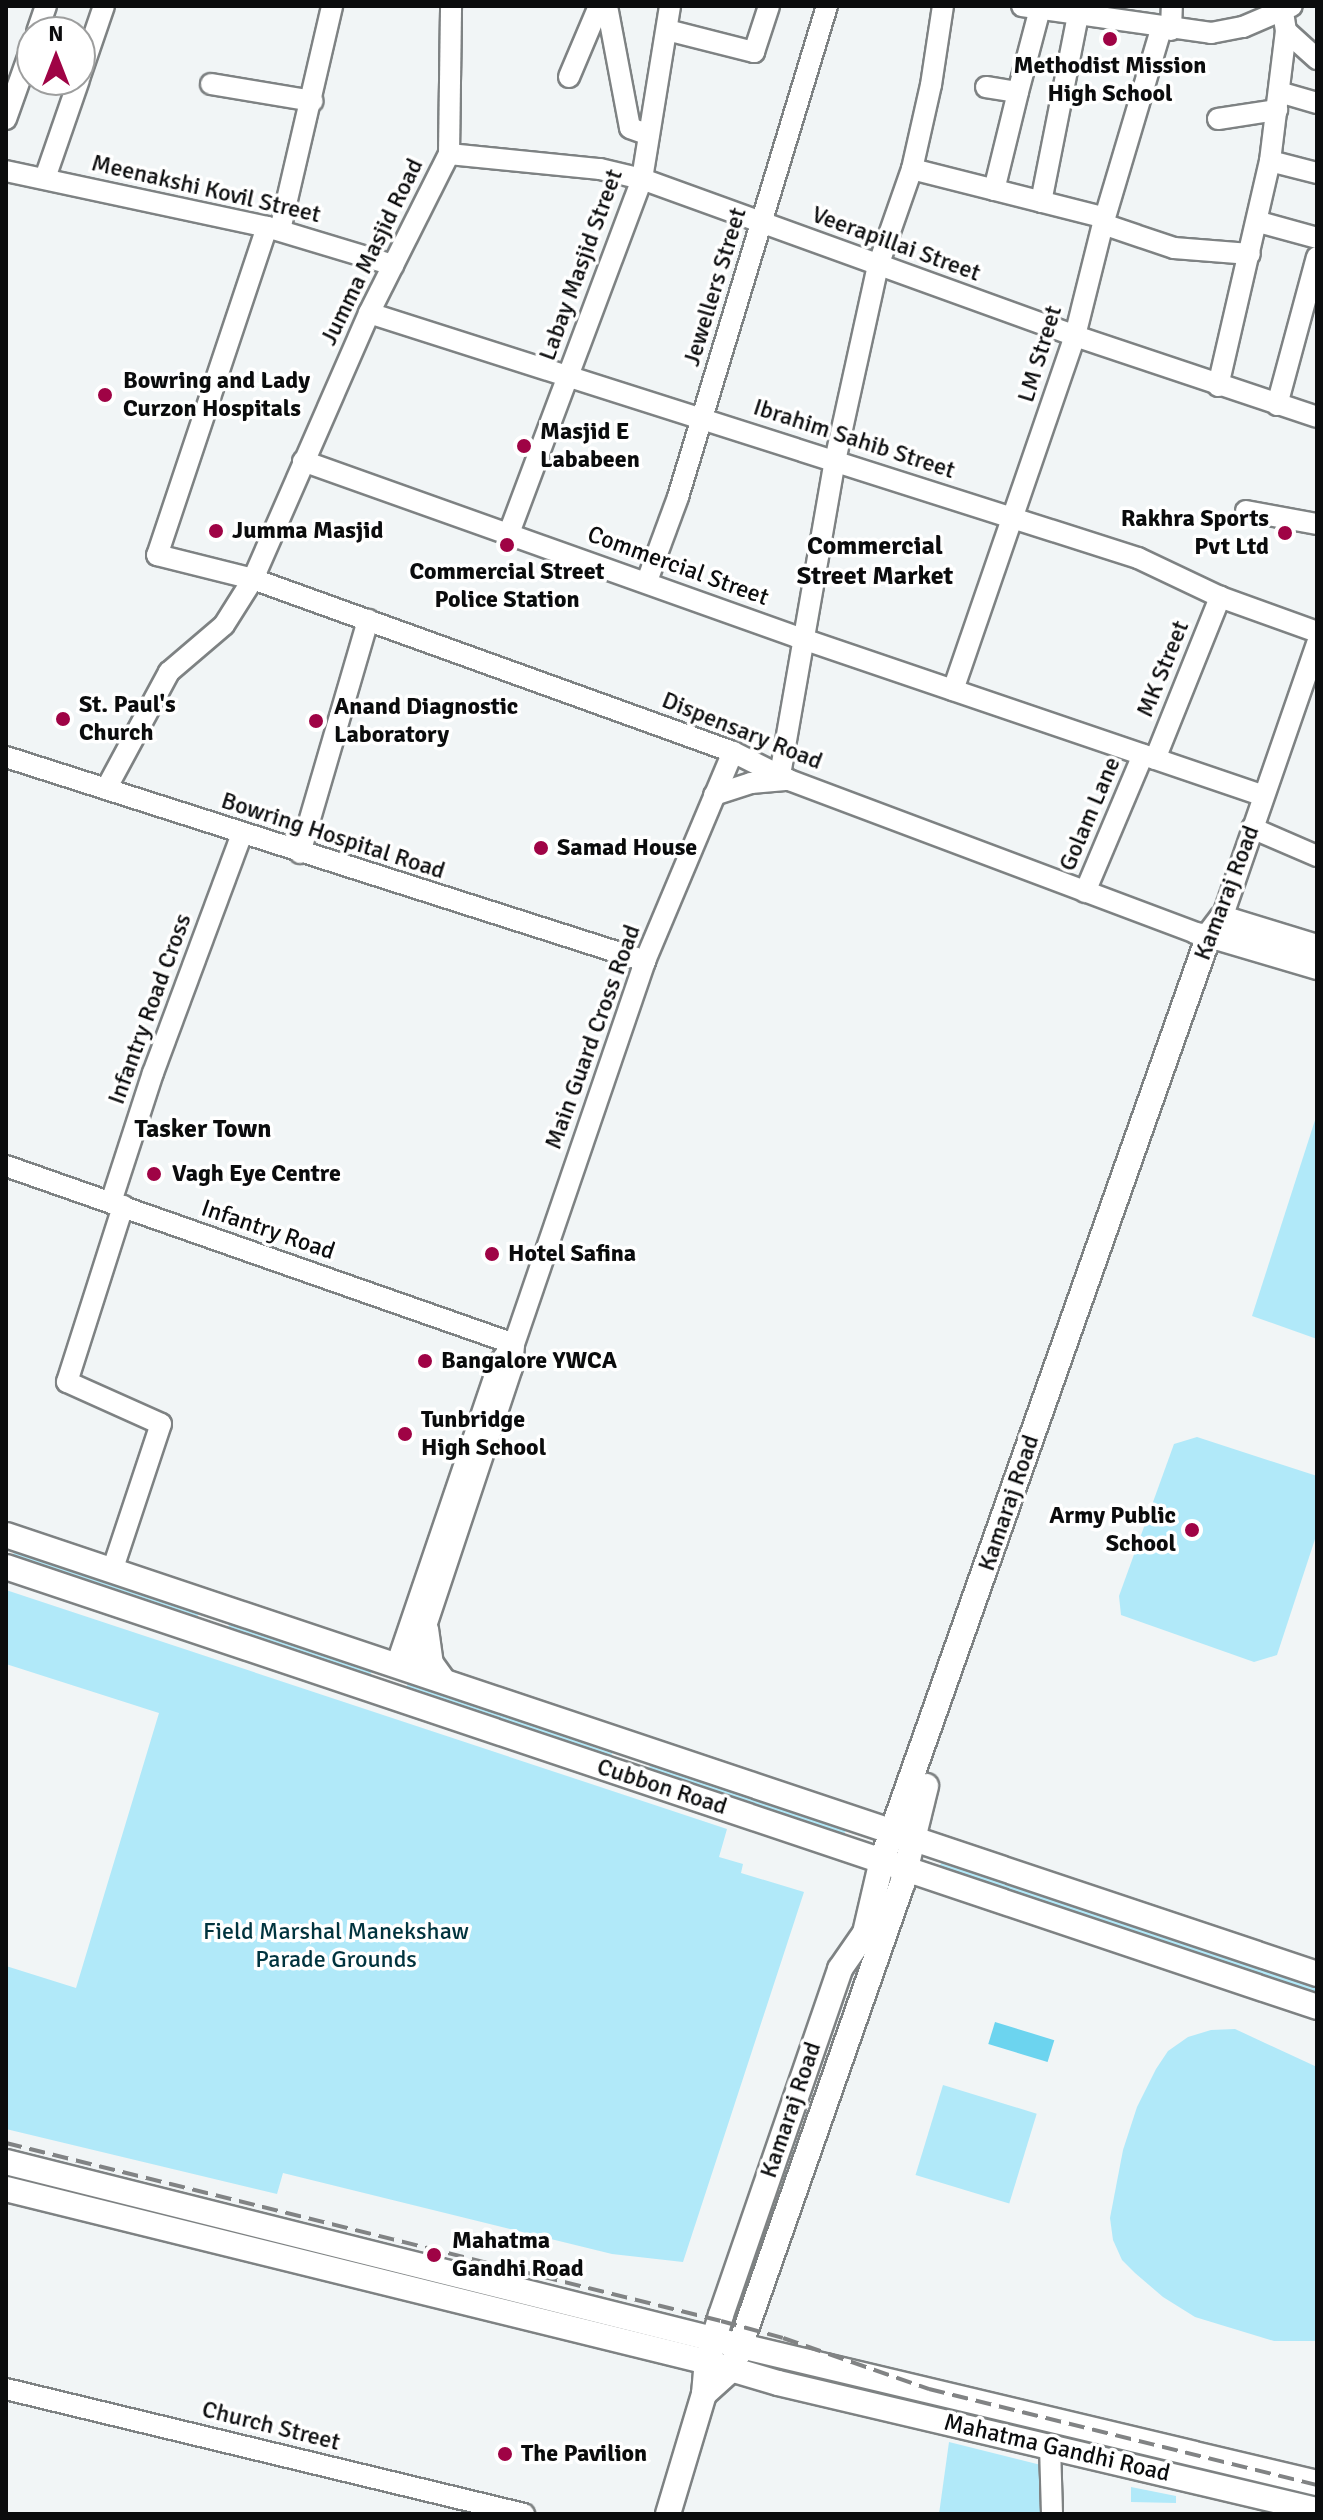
<!DOCTYPE html>
<html>
<head>
<meta charset="utf-8">
<style>
  body { margin:0 }
  #map { position:relative; width:1323px; height:2520px; overflow:hidden; background:#f1f5f6; font-family:Signika,sans-serif }
  div>[style] { position:absolute }
  [style*='--x'] { left:calc(var(--x)*1px); top:calc(var(--y)*1px); width:calc(var(--w)*1px); rotate:calc(var(--a)*1deg) }
  .green>* { inset:0; background:#b1e9f9; transform-origin:0 0 }
  .water>* { inset:0; background:#6cd4ef; transform-origin:0 0 }
  .roads { filter:drop-shadow(2px 0 #7e8283) drop-shadow(-2px 0 #7e8283) drop-shadow(0 2px #7e8283) drop-shadow(0 -2px #7e8283) }
  .minor>* { height:20px; margin:-10px; padding:0 10px; transform-origin:10px; border-radius:10px; background:#fff }
  .major>* { height:24px; margin:-12px; padding:0 12px; transform-origin:12px; border-radius:12px; background:#fff }
  .rail>* { height:4px; margin-top:-2px; transform-origin:0; background:repeating-linear-gradient(90deg,#818384 0 16px,transparent 0 24px) }
  .dots>* { width:22px; height:22px; translate:-50% -50%; box-sizing:border-box; border:4px solid #fff; border-radius:50% }
  span { translate:-50% -50%; white-space:nowrap; text-align:center; line-height:1.15; -webkit-text-stroke:7px #fff; paint-order:stroke }
  .poi-label { font-size:24px; color:#0b0c0d; font-weight:700 }
  .left { translate:0 -50%; text-align:left }
  .right { translate:-100% -50%; text-align:right }
  .street-label { font-size:24px; color:#0b0c0d }
  .park-label { font-size:24px; color:#00333e }
  .neighbourhood-label { font-size:26px; color:#0b0c0d; font-weight:700 }
  .frame { position:absolute; inset:0; border:8px solid #0b0c0d; pointer-events:none }
  .north { position:absolute; left:16px; top:16px; width:80px; height:80px; box-sizing:border-box; background:#fff; border:2px solid #9d9e9e; border-radius:50%; rotate:0deg; font-size:22px; font-weight:700; line-height:32px; text-align:center; color:#0b0c0d }
  .north::after { content:''; display:block; margin:auto; width:28px; height:36px; background:#9f0345; clip-path:polygon(50% 0,100% 100%,50% 72%,0 100%) }
</style>
</head>
<body>
<div id="map">
  <div class="green">
    <div style="clip-path:polygon(1317px 1114px,1317px 1339px,1252px 1316px)"></div>
    <div style="clip-path:polygon(1197px 1437px,1317px 1476px,1317px 1533px,1277px 1655px,1254px 1662px,1121px 1615px,1119px 1596px,1174px 1444px)"></div>
    <div style="clip-path:polygon(14px 1552px,199px 1612px,197px 1618px,12px 1557px)"></div>
    <div style="clip-path:polygon(6px 1590px,727px 1829px,719px 1857px,743px 1864px,741px 1873px,804px 1892px,683px 2262px,612px 2254px,283px 2173px,277px 2194px,6px 2129px,6px 1966px,76px 1988px,159px 1713px,6px 1664px)"></div>
    <div style="left:230px;top:1622px;width:150px;height:5px;rotate:19deg"></div>
    <div style="left:408px;top:1683px;width:216px;height:5px;rotate:19deg"></div>
    <div style="left:651px;top:1763px;width:206px;height:6px;rotate:19deg"></div>
    <div style="clip-path:polygon(941px 1863px,1317px 1988px,1317px 1995px,939px 1868px)"></div>
    <div style="clip-path:polygon(1235px 2029px,1317px 2067px,1317px 2341px,1274px 2341px,1195px 2317px,1163px 2297px,1135px 2273px,1122px 2260px,1113px 2240px,1110px 2218px,1123px 2150px,1137px 2107px,1156px 2069px,1168px 2051px,1188px 2037px,1211px 2030px)"></div>
    <div style="left:943px;top:2085px;width:98px;height:94px;rotate:17deg"></div>
    <div style="clip-path:polygon(949px 2442px,1041px 2465px,1042px 2514px,939px 2514px)"></div>
    <div style="clip-path:polygon(1131px 2487px,1176px 2496px,1176px 2503px,1131px 2502px)"></div>
  </div>
  <div class="water">
    <div style="left:995px;top:2022px;width:62px;height:23px;rotate:17deg"></div>
  </div>
  <div class="roads">
    <div class="minor">
      <div style="--x:607;--y:6;--w:124;--a:79.3"></div>
      <div style="--x:630;--y:128;--w:20;--a:20"></div>
      <div style="--x:1022;--y:6;--w:191;--a:8.1"></div>
      <div style="--x:1211;--y:33;--w:33;--a:-11"></div>
      <div style="--x:1243;--y:27;--w:53;--a:-23.2"></div>
      <div style="--x:667;--y:30;--w:90;--a:14.2"></div>
      <div style="--x:754;--y:52;--w:48;--a:-71.9"></div>
      <div style="--x:1171;--y:30;--w:24;--a:-88"></div>
      <div style="--x:1286;--y:31;--w:42;--a:42.1"></div>
      <div style="--x:37;--y:32;--w:28;--a:-71"></div>
      <div style="--x:80;--y:76;--w:74;--a:-71.1"></div>
      <div style="--x:569;--y:77;--w:77;--a:-67.1"></div>
      <div style="--x:211;--y:84;--w:103;--a:9.5"></div>
      <div style="--x:986;--y:87;--w:32;--a:9"></div>
      <div style="--x:1018;--y:92;--w:86;--a:-75.2"></div>
      <div style="--x:1279;--y:92;--w:40;--a:16"></div>
      <div style="--x:6;--y:119;--w:77;--a:-70.4"></div>
      <div style="--x:1218;--y:119;--w:60;--a:-8.7"></div>
      <div style="--x:449;--y:154;--w:152;--a:5.7"></div>
      <div style="--x:600;--y:169;--w:43;--a:13.4"></div>
      <div style="--x:642;--y:179;--w:461;--a:19.9"></div>
      <div style="--x:1075;--y:336;--w:255;--a:18.5"></div>
      <div style="--x:1270;--y:161;--w:49;--a:14.3"></div>
      <div style="--x:912;--y:169;--w:199;--a:14.2"></div>
      <div style="--x:6;--y:171;--w:267;--a:12.1"></div>
      <div style="--x:267;--y:227;--w:132;--a:16.8"></div>
      <div style="--x:45;--y:178;--w:104;--a:-70.9"></div>
      <div style="--x:994;--y:190;--w:101;--a:-76.2"></div>
      <div style="--x:1041;--y:202;--w:191;--a:-78.8"></div>
      <div style="--x:1259;--y:222;--w:60;--a:15.4"></div>
      <div style="--x:1103;--y:224;--w:75;--a:18.7"></div>
      <div style="--x:1174;--y:248;--w:76;--a:4.5"></div>
      <div style="--x:267;--y:227;--w:346;--a:108.5"></div>
      <div style="--x:157;--y:555;--w:99;--a:14"></div>
      <div style="--x:253;--y:579;--w:510;--a:19.82"></div>
      <div style="--x:733;--y:752;--w:63;--a:26.6"></div>
      <div style="--x:789;--y:780;--w:434;--a:20.6"></div>
      <div style="--x:1195;--y:933;--w:14;--a:8"></div>
      <div style="--x:280;--y:230;--w:230;--a:-76.9"></div>
      <div style="--x:369;--y:313;--w:807;--a:17.67"></div>
      <div style="--x:1138;--y:558;--w:91;--a:25.4"></div>
      <div style="--x:1220;--y:597;--w:103;--a:19.8"></div>
      <div style="--x:1218;--y:386;--w:231;--a:-77"></div>
      <div style="--x:1270;--y:161;--w:131;--a:-83"></div>
      <div style="--x:1286;--y:31;--w:25;--a:-99"></div>
      <div style="--x:1277;--y:405;--w:153;--a:-74.9"></div>
      <div style="--x:303;--y:461;--w:524;--a:19.61"></div>
      <div style="--x:797;--y:637;--w:492;--a:18.8"></div>
      <div style="--x:1246;--y:511;--w:72;--a:10.4"></div>
      <div style="--x:509;--y:533;--w:378;--a:-69.4"></div>
      <div style="--x:642;--y:179;--w:175;--a:-80.8"></div>
      <div style="--x:647;--y:581;--w:90;--a:-69.7"></div>
      <div style="--x:678;--y:497;--w:513;--a:-73.12"></div>
      <div style="--x:953;--y:690;--w:374;--a:-71"></div>
      <div style="--x:1075;--y:336;--w:115;--a:-76"></div>
      <div style="--x:1103;--y:224;--w:203;--a:-73.4"></div>
      <div style="--x:6;--y:757;--w:671;--a:17.71"></div>
      <div style="--x:1155;--y:759;--w:175;--a:-68.1"></div>
      <div style="--x:780;--y:775;--w:319;--a:-80.1"></div>
      <div style="--x:835;--y:461;--w:200;--a:-77.6"></div>
      <div style="--x:878;--y:266;--w:103;--a:-70.7"></div>
      <div style="--x:912;--y:169;--w:86;--a:-77.3"></div>
      <div style="--x:931;--y:85;--w:80;--a:-81.4"></div>
      <div style="--x:106;--y:789;--w:133;--a:-61.7"></div>
      <div style="--x:169;--y:672;--w:72;--a:-40.5"></div>
      <div style="--x:224;--y:625;--w:54;--a:-57.8"></div>
      <div style="--x:253;--y:579;--w:290;--a:-66.4"></div>
      <div style="--x:369;--y:313;--w:178;--a:-63.3"></div>
      <div style="--x:449;--y:154;--w:148;--a:-89.2"></div>
      <div style="--x:714;--y:795;--w:39;--a:-18"></div>
      <div style="--x:751;--y:783;--w:37;--a:-5"></div>
      <div style="--x:1252;--y:828;--w:71;--a:23.3"></div>
      <div style="--x:300;--y:853;--w:243;--a:-73.7"></div>
      <div style="--x:1085;--y:892;--w:149;--a:-67.1"></div>
      <div style="--x:1222;--y:918;--w:291;--a:-70.9"></div>
      <div style="--x:6;--y:1166;--w:538;--a:19.31"></div>
      <div style="--x:111;--y:1202;--w:136;--a:-72"></div>
      <div style="--x:153;--y:1073;--w:255;--a:-69.6"></div>
      <div style="--x:112;--y:1571;--w:155;--a:-71.6"></div>
      <div style="--x:161;--y:1424;--w:103;--a:-155.9"></div>
      <div style="--x:67;--y:1382;--w:185;--a:-72.3"></div>
      <div style="--x:428;--y:1629;--w:34;--a:82"></div>
      <div style="--x:433;--y:1663;--w:26;--a:54"></div>
      <div style="--x:396;--y:1666;--w:320;--a:-71.2"></div>
      <div style="--x:499;--y:1363;--w:24;--a:-52"></div>
      <div style="--x:411;--y:1671;--w:319;--a:-71.6"></div>
      <div style="--x:512;--y:1368;--w:24;--a:-85"></div>
      <div style="--x:514;--y:1344;--w:405;--a:-71.1"></div>
      <div style="--x:645;--y:961;--w:227;--a:-67.2"></div>
      <div style="--x:6;--y:2389;--w:533;--a:13.57"></div>
      <div style="--x:1050;--y:2446;--w:68;--a:88.3"></div>
    </div>
    <div class="major">
      <div style="--x:1222;--y:918;--w:99;--a:17"></div>
      <div style="--x:1209;--y:935;--w:113;--a:16.5"></div>
      <div style="--x:6;--y:1535;--w:1383;--a:18.51"></div>
      <div style="--x:6;--y:1567;--w:1383;--a:18.55"></div>
      <div style="--x:6;--y:2162;--w:758;--a:14.05"></div>
      <div style="--x:741;--y:2346;--w:592;--a:13.38"></div>
      <div style="--x:6;--y:2189;--w:722;--a:13.86"></div>
      <div style="--x:707;--y:2362;--w:74;--a:16.5"></div>
      <div style="--x:778;--y:2383;--w:554;--a:13.26"></div>
      <div style="--x:704;--y:2394;--w:38;--a:-42"></div>
      <div style="--x:732;--y:2369;--w:514;--a:-70.68"></div>
      <div style="--x:902;--y:1884;--w:101;--a:-76.2"></div>
      <div style="--x:668;--y:2514;--w:125;--a:-73.3"></div>
      <div style="--x:704;--y:2394;--w:32;--a:-85"></div>
      <div style="--x:707;--y:2362;--w:49;--a:-73.4"></div>
      <div style="--x:721;--y:2315;--w:366;--a:-71"></div>
      <div style="--x:840;--y:1969;--w:44;--a:-55.2"></div>
      <div style="--x:865;--y:1933;--w:75;--a:-76.9"></div>
      <div style="--x:882;--y:1860;--w:981;--a:-70.53"></div>
      <div style="--x:1209;--y:935;--w:21;--a:-53"></div>
    </div>
  </div>
  <div class="rail">
    <div style="--x:6;--y:2143;--w:737;--a:13.98"></div>
    <div style="--x:721;--y:2321;--w:64;--a:15.3"></div>
    <div style="--x:783;--y:2338;--w:155;--a:19.3"></div>
    <div style="--x:929;--y:2389;--w:400;--a:13.9"></div>
  </div>
  <div class="dots">
    <div style="left:1110px;top:39px;background:#9f0345"></div>
    <div style="left:105px;top:395px;background:#9f0345"></div>
    <div style="left:524px;top:446px;background:#9f0345"></div>
    <div style="left:216px;top:531px;background:#9f0345"></div>
    <div style="left:1285px;top:533px;background:#9f0345"></div>
    <div style="left:507px;top:545px;background:#9f0345"></div>
    <div style="left:63px;top:719px;background:#9f0345"></div>
    <div style="left:316px;top:721px;background:#9f0345"></div>
    <div style="left:541px;top:848px;background:#9f0345"></div>
    <div style="left:154px;top:1174px;background:#9f0345"></div>
    <div style="left:492px;top:1254px;background:#9f0345"></div>
    <div style="left:425px;top:1361px;background:#9f0345"></div>
    <div style="left:405px;top:1434px;background:#9f0345"></div>
    <div style="left:1192px;top:1530px;background:#9f0345"></div>
    <div style="left:434px;top:2255px;background:#9f0345"></div>
    <div style="left:505px;top:2454px;background:#9f0345"></div>
  </div>
  <div class="poi-label">
    <span style="left:1110px;top:80px">Methodist Mission<br>High School</span>
    <span class="left" style="left:123px;top:395px">Bowring and Lady<br>Curzon Hospitals</span>
    <span class="left" style="left:540px;top:446px">Masjid E<br>Lababeen</span>
    <span class="right" style="left:1269px;top:533px">Rakhra Sports<br>Pvt Ltd</span>
    <span class="left" style="left:232px;top:531px">Jumma Masjid</span>
    <span style="left:507px;top:586px">Commercial Street<br>Police Station</span>
    <span class="left" style="left:79px;top:719px">St. Paul's<br>Church</span>
    <span class="left" style="left:334px;top:721px">Anand Diagnostic<br>Laboratory</span>
    <span class="left" style="left:557px;top:848px">Samad House</span>
    <span class="left" style="left:172px;top:1174px">Vagh Eye Centre</span>
    <span class="left" style="left:508px;top:1254px">Hotel Safina</span>
    <span class="left" style="left:441px;top:1361px">Bangalore YWCA</span>
    <span class="left" style="left:421px;top:1434px">Tunbridge<br>High School</span>
    <span class="right" style="left:1176px;top:1530px">Army Public<br>School</span>
    <span class="left" style="left:452px;top:2255px">Mahatma<br>Gandhi Road</span>
    <span class="left" style="left:521px;top:2454px">The Pavilion</span>
  </div>
  <div class="street-label">
    <span style="left:206px;top:189px;rotate:13deg">Meenakshi Kovil Street</span>
    <span style="left:896px;top:244px;rotate:20deg">Veerapillai Street</span>
    <span style="left:372px;top:252px;rotate:-64deg">Jumma Masjid Road</span>
    <span style="left:581px;top:265px;rotate:-70deg">Labay Masjid Street</span>
    <span style="left:715px;top:287px;rotate:-73deg">Jewellers Street</span>
    <span style="left:1040px;top:354px;rotate:-73deg">LM Street</span>
    <span style="left:854px;top:439px;rotate:18deg">Ibrahim Sahib Street</span>
    <span style="left:678px;top:566px;rotate:20deg">Commercial Street</span>
    <span style="left:1163px;top:669px;rotate:-68deg">MK Street</span>
    <span style="left:742px;top:731px;rotate:22deg">Dispensary Road</span>
    <span style="left:1090px;top:814px;rotate:-67deg">Golam Lane</span>
    <span style="left:333px;top:836px;rotate:18deg">Bowring Hospital Road</span>
    <span style="left:1227px;top:893px;rotate:-69deg">Kamaraj Road</span>
    <span style="left:150px;top:1009px;rotate:-70deg">Infantry Road Cross</span>
    <span style="left:593px;top:1037px;rotate:-70deg">Main Guard Cross Road</span>
    <span style="left:268px;top:1230px;rotate:19deg">Infantry Road</span>
    <span style="left:1009px;top:1503px;rotate:-71deg">Kamaraj Road</span>
    <span style="left:662px;top:1787px;rotate:18deg">Cubbon Road</span>
    <span style="left:791px;top:2110px;rotate:-71deg">Kamaraj Road</span>
    <span style="left:271px;top:2426px;rotate:14deg">Church Street</span>
    <span style="left:1057px;top:2448px;rotate:13deg">Mahatma Gandhi Road</span>
  </div>
  <div class="park-label">
    <span style="left:336px;top:1946px">Field Marshal Manekshaw<br>Parade Grounds</span>
  </div>
  <div class="neighbourhood-label">
    <span style="left:875px;top:562px">Commercial<br>Street Market</span>
    <span style="left:203px;top:1130px">Tasker Town</span>
  </div>
  <div class="frame"></div>
  <div class="north">N</div>
</div>
</body>
</html>
